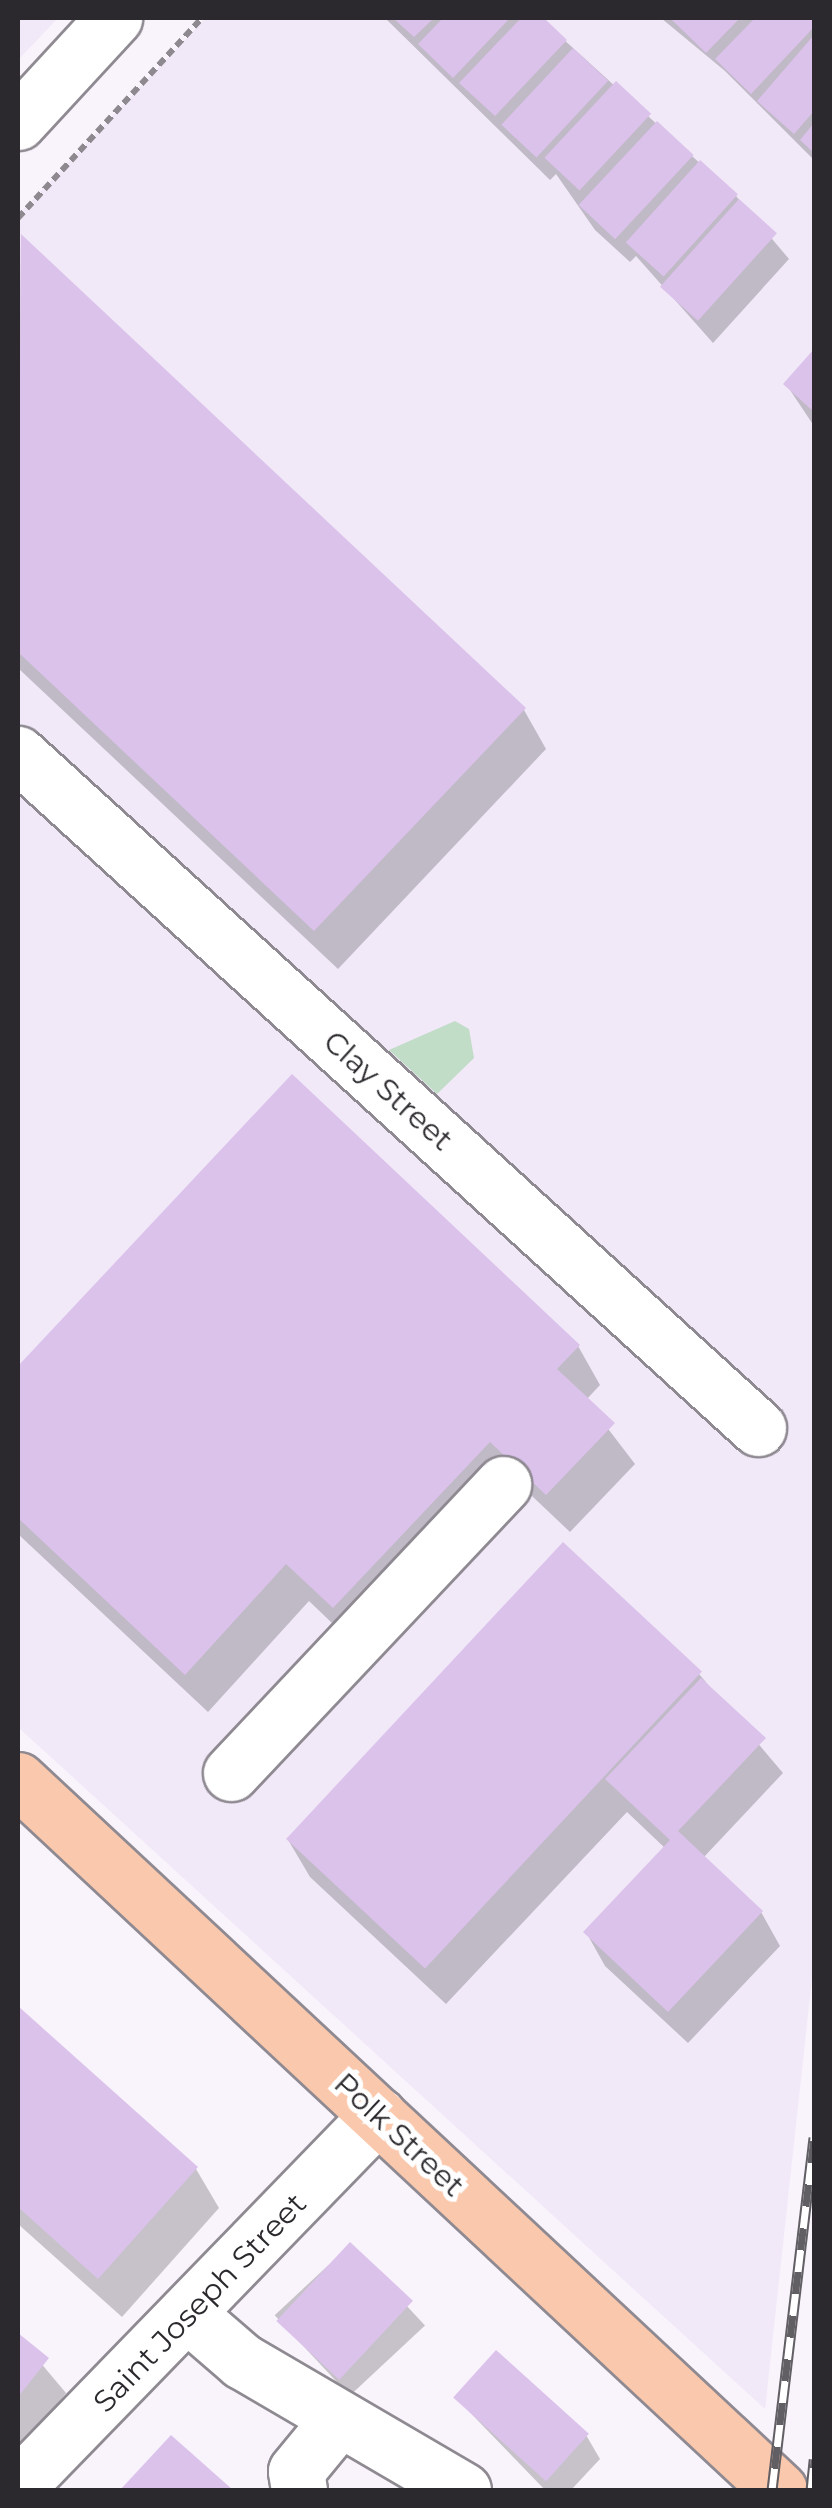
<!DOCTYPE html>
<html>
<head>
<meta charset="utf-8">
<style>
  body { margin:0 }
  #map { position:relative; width:832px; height:2508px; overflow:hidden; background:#f9f3fc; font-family:Montserrat,sans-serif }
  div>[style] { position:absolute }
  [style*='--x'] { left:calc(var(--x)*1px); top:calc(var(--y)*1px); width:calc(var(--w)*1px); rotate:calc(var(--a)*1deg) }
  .built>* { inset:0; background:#f1e8f8 }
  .green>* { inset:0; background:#c1dcc7 }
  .shadow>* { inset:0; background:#0003; transform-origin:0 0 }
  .building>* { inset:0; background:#dbc2eb; transform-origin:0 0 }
  .path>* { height:6px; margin-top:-3px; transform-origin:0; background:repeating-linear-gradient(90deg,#8d898f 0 8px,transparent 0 13px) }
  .roads { filter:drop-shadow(2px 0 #8f8a92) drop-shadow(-2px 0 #8f8a92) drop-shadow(0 2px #8f8a92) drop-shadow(0 -2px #8f8a92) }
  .minor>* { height:55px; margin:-27.5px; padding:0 27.5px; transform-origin:27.5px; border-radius:27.5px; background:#fff }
  .major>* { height:55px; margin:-27.5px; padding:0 27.5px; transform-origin:27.5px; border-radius:27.5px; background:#fac8ac }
  .rail>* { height:11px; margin-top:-5.5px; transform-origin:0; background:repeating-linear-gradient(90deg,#fff 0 22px,#625f64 0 44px); box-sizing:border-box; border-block:2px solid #625f64 }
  span { translate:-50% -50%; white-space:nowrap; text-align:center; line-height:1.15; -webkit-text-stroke:10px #fff; paint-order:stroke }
  .street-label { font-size:30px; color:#2b292d }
  .frame { position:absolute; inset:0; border:20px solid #2b292d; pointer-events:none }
</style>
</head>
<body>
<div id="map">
  <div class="built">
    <div style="clip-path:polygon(18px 18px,58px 18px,18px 60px)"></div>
    <div style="clip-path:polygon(206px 18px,814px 18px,814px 1959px,765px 2409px,18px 1727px,18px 215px)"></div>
  </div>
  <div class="green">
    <div style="clip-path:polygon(455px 1021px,469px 1029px,474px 1058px,437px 1094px,389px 1050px)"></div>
  </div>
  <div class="shadow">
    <div style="clip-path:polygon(385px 18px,540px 18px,736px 196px,789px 259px,713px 343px,636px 256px,630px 262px,595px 230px,556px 174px,550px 180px)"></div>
    <div style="clip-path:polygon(661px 18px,814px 18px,814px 160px,725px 71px)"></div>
    <div style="clip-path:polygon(21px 237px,524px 710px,546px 749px,338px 969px,18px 668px)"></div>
    <div style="clip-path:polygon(814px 352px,814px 426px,786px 384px)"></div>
    <div style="clip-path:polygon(293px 1077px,578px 1346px,600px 1385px,586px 1400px,635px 1464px,570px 1532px,514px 1479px,356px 1646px,309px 1601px,208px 1712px,18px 1534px,18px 1369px)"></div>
    <div style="clip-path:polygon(699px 1674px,783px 1773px,703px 1858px,761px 1912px,780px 1946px,688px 2043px,605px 1966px,586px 1932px,666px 1849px,627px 1812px,446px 2004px,310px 1877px,287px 1838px)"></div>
    <div style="clip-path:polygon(18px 2009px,196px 2169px,219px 2208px,122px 2317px,18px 2224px)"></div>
    <div style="left:350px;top:2245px;width:110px;height:103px;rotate:47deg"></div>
    <div style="clip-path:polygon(18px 2336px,66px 2393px,18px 2453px)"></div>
    <div style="clip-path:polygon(456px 2398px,586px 2435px,600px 2459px,571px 2490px,545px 2490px)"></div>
    <div style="clip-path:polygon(171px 2438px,229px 2490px,123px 2490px)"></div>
  </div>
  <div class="building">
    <div style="clip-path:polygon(393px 18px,434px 18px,414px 37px)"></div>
    <div style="clip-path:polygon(443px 18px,510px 18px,453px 78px,418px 44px)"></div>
    <div style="clip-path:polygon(521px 18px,544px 18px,567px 40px,495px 116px,459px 83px)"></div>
    <div style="clip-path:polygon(670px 18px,740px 18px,706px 53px)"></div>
    <div style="clip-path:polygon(755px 18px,814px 18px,814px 27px,751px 94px,715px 59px)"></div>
    <div style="clip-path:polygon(814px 35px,814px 111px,794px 134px,757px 101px)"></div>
    <div style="left:573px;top:48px;width:48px;height:105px;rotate:43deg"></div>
    <div style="left:616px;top:81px;width:48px;height:105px;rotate:43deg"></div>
    <div style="left:657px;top:121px;width:50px;height:115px;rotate:43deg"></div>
    <div style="clip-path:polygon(814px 123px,814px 153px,800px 140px)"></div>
    <div style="left:700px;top:160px;width:51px;height:111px;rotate:42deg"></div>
    <div style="left:739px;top:199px;width:51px;height:118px;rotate:42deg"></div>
    <div style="clip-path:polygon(21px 234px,526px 708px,314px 931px,18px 652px)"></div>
    <div style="clip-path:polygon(814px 349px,814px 412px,783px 384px)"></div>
    <div style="clip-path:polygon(292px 1074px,580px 1345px,557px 1369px,615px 1423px,546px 1495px,490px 1442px,333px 1608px,286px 1564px,185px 1675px,18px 1518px,18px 1366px)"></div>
    <div style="left:563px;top:1542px;width:190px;height:406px;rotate:43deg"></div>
    <div style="clip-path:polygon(701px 1678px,766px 1738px,678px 1831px,763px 1911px,668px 2012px,583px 1932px,670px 1840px,605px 1779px)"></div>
    <div style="clip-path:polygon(18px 2006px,198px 2167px,98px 2279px,18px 2207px)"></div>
    <div style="left:350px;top:2242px;width:86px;height:108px;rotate:43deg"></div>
    <div style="clip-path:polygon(18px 2333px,49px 2358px,18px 2397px)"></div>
    <div style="left:496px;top:2350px;width:125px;height:64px;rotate:42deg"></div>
    <div style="clip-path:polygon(171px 2435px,233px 2490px,120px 2490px)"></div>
  </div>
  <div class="path">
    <div style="--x:18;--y:218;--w:272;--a:-47.4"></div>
  </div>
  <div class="roads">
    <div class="minor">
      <div style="--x:18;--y:122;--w:142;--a:-47.3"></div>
      <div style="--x:18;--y:754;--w:1001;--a:42.33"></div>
      <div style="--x:231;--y:1773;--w:397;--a:-46.7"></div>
      <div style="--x:191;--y:2317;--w:67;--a:40.8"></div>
      <div style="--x:242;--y:2361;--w:256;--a:30.3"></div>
      <div style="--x:18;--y:2486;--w:517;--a:-45.86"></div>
      <div style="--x:299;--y:2490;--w:19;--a:-99"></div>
      <div style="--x:296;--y:2471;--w:66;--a:-50.5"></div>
    </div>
    <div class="major">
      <div style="--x:18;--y:1780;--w:1041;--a:43.01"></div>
    </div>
  </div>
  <div class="rail">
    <div style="--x:772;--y:2490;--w:355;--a:-83.2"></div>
    <div style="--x:811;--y:2490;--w:31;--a:-84"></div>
  </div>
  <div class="street-label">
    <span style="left:388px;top:1091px;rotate:42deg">Clay Street</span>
    <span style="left:399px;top:2135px;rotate:43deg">Polk Street</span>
    <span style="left:200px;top:2303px;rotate:-46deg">Saint Joseph Street</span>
  </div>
  <div class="frame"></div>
</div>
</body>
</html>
